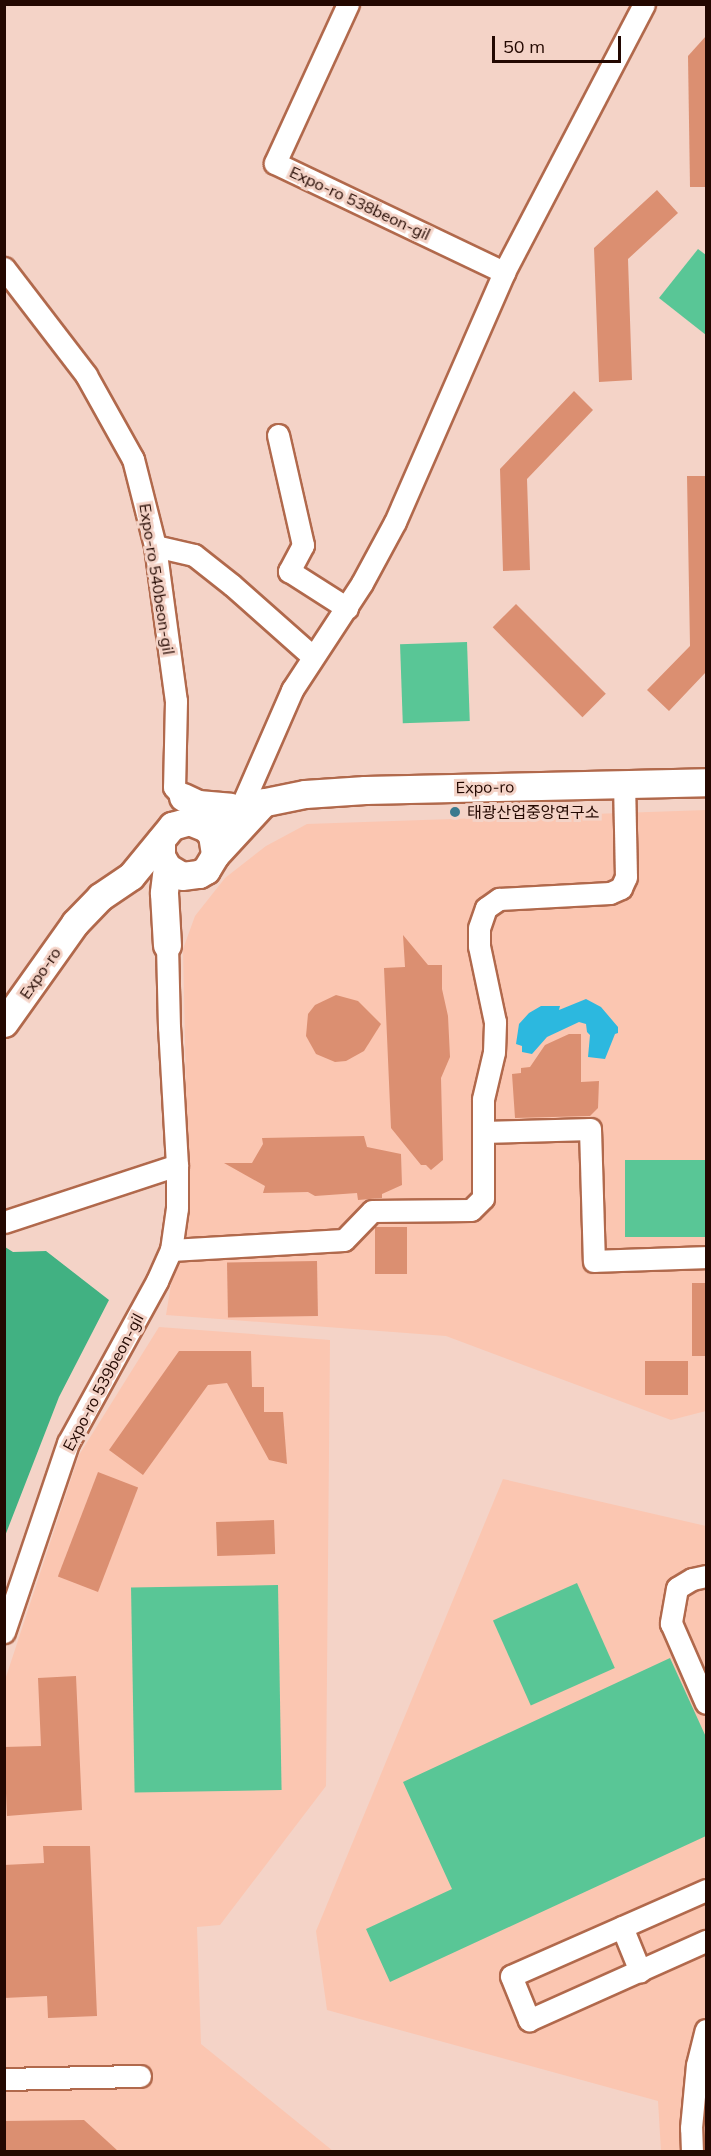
<!DOCTYPE html>
<html>
<head>
<meta charset="utf-8">
<style>
  body { margin:0 }
  #map { position:relative; width:711px; height:2156px; overflow:hidden; background:#f4d3c7; font-family:Mulish,"Noto Sans KR",sans-serif }
  div>[style] { position:absolute }
  [style*='--x'] { left:calc(var(--x)*1px); top:calc(var(--y)*1px); width:calc(var(--w)*1px); rotate:calc(var(--a)*1deg) }
  .built>* { inset:0; background:#fbc6b1 }
  .green>* { inset:0; background:#59c696; transform-origin:0 0 }
  .forest>* { inset:0; background:#41b182 }
  .water>* { inset:0; background:#2cb8df }
  .building>* { inset:0; background:#db8f71; transform-origin:0 0 }
  .roads { filter:drop-shadow(2px 0 #b1694c) drop-shadow(-2px 0 #b1694c) drop-shadow(0 2px #b1694c) drop-shadow(0 -2px #b1694c) }
  .minor>* { height:21px; margin:-10.5px; padding:0 10.5px; transform-origin:10.5px; border-radius:10.5px; background:#fff }
  .major>* { height:27px; margin:-13.5px; padding:0 13.5px; transform-origin:13.5px; border-radius:13.5px; background:#fff }
  .dots>* { width:16px; height:16px; translate:-50% -50%; box-sizing:border-box; border:3px solid #f4d3c7; border-radius:50% }
  span { translate:-50% -50%; white-space:nowrap; text-align:center; line-height:1.15; -webkit-text-stroke:6px #f4d3c7; paint-order:stroke }
  .street-label { font-size:16px; color:#230801 }
  .poi-label { font-size:16px; color:#230801 }
  .left { translate:0 -50%; text-align:left }
  .frame { position:absolute; inset:0; border:6px solid #230801; pointer-events:none }
  .scale { position:absolute; left:492px; top:36px; width:129px; height:27px; box-sizing:border-box; border:3px solid #230801; border-top:0; padding-left:8px; font-size:18px; line-height:21px; white-space:nowrap; color:#230801; -webkit-text-stroke:4px #f4d3c7; paint-order:stroke }
</style>
</head>
<body>
<div id="map">
  <div class="built">
    <div style="clip-path:polygon(706px 810px,706px 1411px,671px 1420px,446px 1336px,166px 1315px,188px 1182px,183px 949px,195px 916px,225px 878px,266px 846px,307px 824px)"></div>
    <div style="clip-path:polygon(159px 1327px,330px 1340px,326px 1786px,220px 1925px,197px 1927px,201px 2044px,333px 2151px,5px 2152px,5px 1680px,79px 1455px)"></div>
    <div style="clip-path:polygon(503px 1479px,706px 1526px,706px 2151px,661px 2151px,658px 2101px,327px 2010px,316px 1931px)"></div>
  </div>
  <div class="green">
    <div style="clip-path:polygon(698px 249px,706px 255px,706px 335px,659px 298px)"></div>
    <div style="left:467px;top:642px;width:79px;height:67px;rotate:88deg"></div>
    <div style="left:706px;top:1160px;width:77px;height:81px;rotate:90deg"></div>
    <div style="left:577px;top:1583px;width:93px;height:92px;rotate:66deg"></div>
    <div style="left:278px;top:1585px;width:205px;height:147px;rotate:89deg"></div>
    <div style="clip-path:polygon(670px 1658px,706px 1737px,706px 1836px,390px 1982px,366px 1929px,452px 1889px,403px 1782px)"></div>
  </div>
  <div class="forest">
    <div style="clip-path:polygon(5px 1247px,13px 1252px,46px 1251px,109px 1300px,59px 1397px,5px 1536px)"></div>
  </div>
  <div class="water">
    <div style="clip-path:polygon(586px 999px,601px 1007px,618px 1027px,618px 1033px,615px 1034px,605px 1059px,588px 1057px,590px 1035px,587px 1032px,586px 1024px,579px 1022px,547px 1037px,532px 1054px,522px 1052px,522px 1046px,516px 1044px,519px 1024px,529px 1013px,541px 1006px,560px 1006px,559px 1010px)"></div>
  </div>
  <div class="building">
    <div style="clip-path:polygon(706px 36px,706px 187px,690px 187px,688px 56px)"></div>
    <div style="clip-path:polygon(657px 190px,678px 213px,628px 259px,632px 380px,599px 382px,594px 248px)"></div>
    <div style="clip-path:polygon(574px 391px,593px 410px,527px 479px,530px 570px,503px 571px,500px 469px)"></div>
    <div style="clip-path:polygon(687px 476px,706px 476px,706px 672px,669px 711px,647px 690px,690px 646px)"></div>
    <div style="left:516px;top:604px;width:127px;height:33px;rotate:45deg"></div>
    <div style="clip-path:polygon(403px 935px,428px 965px,442px 965px,442px 989px,448px 1016px,450px 1057px,441px 1078px,443px 1160px,431px 1170px,426px 1165px,421px 1165px,391px 1128px,384px 968px,405px 967px)"></div>
    <div style="clip-path:polygon(336px 995px,358px 1001px,381px 1024px,364px 1051px,346px 1061px,335px 1062px,316px 1054px,306px 1036px,308px 1014px,315px 1005px)"></div>
    <div style="clip-path:polygon(569px 1034px,581px 1034px,581px 1082px,599px 1081px,598px 1108px,590px 1116px,515px 1118px,512px 1074px,521px 1073px,521px 1068px,530px 1067px,545px 1045px)"></div>
    <div style="clip-path:polygon(364px 1136px,367px 1147px,401px 1154px,402px 1185px,382px 1194px,382px 1198px,358px 1200px,357px 1193px,315px 1196px,308px 1192px,263px 1193px,265px 1186px,224px 1163px,252px 1163px,263px 1144px,262px 1138px)"></div>
    <div style="left:375px;top:1227px;width:32px;height:47px"></div>
    <div style="left:317px;top:1261px;width:55px;height:90px;rotate:89deg"></div>
    <div style="left:692px;top:1283px;width:14px;height:73px"></div>
    <div style="clip-path:polygon(179px 1351px,251px 1351px,252px 1387px,264px 1387px,264px 1412px,283px 1412px,287px 1464px,269px 1460px,227px 1383px,208px 1385px,143px 1475px,109px 1450px)"></div>
    <div style="left:645px;top:1361px;width:43px;height:34px"></div>
    <div style="left:98px;top:1472px;width:43px;height:112px;rotate:21deg"></div>
    <div style="left:274px;top:1520px;width:34px;height:58px;rotate:88deg"></div>
    <div style="clip-path:polygon(76px 1676px,82px 1810px,7px 1816px,4px 1747px,41px 1746px,38px 1678px)"></div>
    <div style="clip-path:polygon(43px 1846px,90px 1846px,97px 2016px,48px 2018px,47px 1996px,4px 1998px,4px 1865px,44px 1863px)"></div>
    <div style="clip-path:polygon(84px 2120px,118px 2151px,4px 2151px,4px 2121px)"></div>
  </div>
  <div class="roads">
    <div class="minor">
      <div style="--x:348;--y:4;--w:175;--a:114.7"></div>
      <div style="--x:275;--y:163;--w:254;--a:25.5"></div>
      <div style="--x:4;--y:268;--w:135;--a:52.5"></div>
      <div style="--x:86;--y:375;--w:96;--a:60.8"></div>
      <div style="--x:133;--y:459;--w:90;--a:75.8"></div>
      <div style="--x:155;--y:546;--w:156;--a:82.3"></div>
      <div style="--x:176;--y:701;--w:86;--a:91.3"></div>
      <div style="--x:174;--y:787;--w:13;--a:48"></div>
      <div style="--x:278;--y:435;--w:113;--a:77.2"></div>
      <div style="--x:303;--y:545;--w:30;--a:118"></div>
      <div style="--x:289;--y:571;--w:69;--a:32.5"></div>
      <div style="--x:155;--y:546;--w:40;--a:13"></div>
      <div style="--x:194;--y:555;--w:48;--a:38.3"></div>
      <div style="--x:232;--y:585;--w:108;--a:41.6"></div>
      <div style="--x:241;--y:807;--w:128;--a:-66.4"></div>
      <div style="--x:292;--y:690;--w:128;--a:-56.8"></div>
      <div style="--x:362;--y:583;--w:69;--a:-61.6"></div>
      <div style="--x:395;--y:522;--w:273;--a:-66.4"></div>
      <div style="--x:504;--y:272;--w:302;--a:-62.4"></div>
      <div style="--x:484;--y:1132;--w:106;--a:-1.6"></div>
      <div style="--x:590;--y:1129;--w:132;--a:88.3"></div>
      <div style="--x:594;--y:1261;--w:112;--a:-2"></div>
      <div style="--x:4;--y:1222;--w:182;--a:-18.2"></div>
      <div style="--x:171;--y:1250;--w:173;--a:-3.3"></div>
      <div style="--x:344;--y:1240;--w:40;--a:-46"></div>
      <div style="--x:372;--y:1211;--w:99;--a:-0.6"></div>
      <div style="--x:471;--y:1210;--w:17;--a:-45"></div>
      <div style="--x:483;--y:1198;--w:99;--a:-90"></div>
      <div style="--x:483;--y:1099;--w:48;--a:-76.8"></div>
      <div style="--x:494;--y:1052;--w:30;--a:-88"></div>
      <div style="--x:495;--y:1022;--w:78;--a:-101.9"></div>
      <div style="--x:479;--y:946;--w:18;--a:-90"></div>
      <div style="--x:479;--y:928;--w:21;--a:-71"></div>
      <div style="--x:486;--y:908;--w:16;--a:-35"></div>
      <div style="--x:499;--y:899;--w:111;--a:-3.1"></div>
      <div style="--x:610;--y:893;--w:12;--a:-24"></div>
      <div style="--x:621;--y:888;--w:12;--a:-66"></div>
      <div style="--x:626;--y:877;--w:93;--a:-91.2"></div>
      <div style="--x:706;--y:1576;--w:14;--a:168"></div>
      <div style="--x:692;--y:1579;--w:17;--a:149"></div>
      <div style="--x:677;--y:1588;--w:36;--a:100"></div>
      <div style="--x:671;--y:1623;--w:87;--a:66.4"></div>
      <div style="--x:4;--y:1632;--w:200;--a:-71.3"></div>
      <div style="--x:68;--y:1443;--w:185;--a:-61.2"></div>
      <div style="--x:157;--y:1281;--w:34;--a:-66"></div>
      <div style="--x:171;--y:1250;--w:42;--a:-81.9"></div>
      <div style="--x:177;--y:1208;--w:43;--a:-90"></div>
      <div style="--x:177;--y:1165;--w:138;--a:-93.3"></div>
      <div style="--x:169;--y:1027;--w:82;--a:-91.4"></div>
      <div style="--x:706;--y:1890;--w:213;--a:156.2"></div>
      <div style="--x:511;--y:1976;--w:48;--a:67.8"></div>
      <div style="--x:529;--y:2020;--w:194;--a:-24.1"></div>
      <div style="--x:622;--y:1927;--w:48;--a:67.8"></div>
      <div style="--x:4;--y:2079;--w:136;--a:-1.3"></div>
      <div style="--x:692;--y:2152;--w:24;--a:-92"></div>
      <div style="--x:691;--y:2128;--w:63;--a:-84.6"></div>
      <div style="--x:697;--y:2065;--w:36;--a:-76"></div>
    </div>
    <div class="major">
      <div style="--x:183;--y:797;--w:17;--a:25"></div>
      <div style="--x:198;--y:804;--w:32;--a:5"></div>
      <div style="--x:198;--y:823;--w:46;--a:-20.4"></div>
      <div style="--x:241;--y:807;--w:65;--a:-11.5"></div>
      <div style="--x:305;--y:794;--w:60;--a:-3.8"></div>
      <div style="--x:365;--y:790;--w:341;--a:-1.3"></div>
      <div style="--x:161;--y:840;--w:16;--a:90"></div>
      <div style="--x:161;--y:856;--w:13;--a:61"></div>
      <div style="--x:167;--y:867;--w:17;--a:31"></div>
      <div style="--x:182;--y:876;--w:17;--a:-7"></div>
      <div style="--x:199;--y:874;--w:8;--a:-30"></div>
      <div style="--x:206;--y:870;--w:17;--a:-59"></div>
      <div style="--x:215;--y:855;--w:72;--a:-47.2"></div>
      <div style="--x:167;--y:867;--w:26;--a:97"></div>
      <div style="--x:164;--y:893;--w:52;--a:86.7"></div>
      <div style="--x:4;--y:1023;--w:123;--a:-54.6"></div>
      <div style="--x:75;--y:923;--w:36;--a:-46"></div>
      <div style="--x:100;--y:897;--w:37;--a:-34"></div>
      <div style="--x:131;--y:876;--w:65;--a:-50.6"></div>
      <div style="--x:172;--y:826;--w:18;--a:-16"></div>
      <div style="--x:189;--y:821;--w:18;--a:22"></div>
      <div style="--x:206;--y:828;--w:9;--a:49"></div>
      <div style="--x:212;--y:835;--w:20;--a:81"></div>
    </div>
  </div>
  <div class="dots">
    <div style="left:455px;top:812px;background:#3b7a8e"></div>
  </div>
  <div class="street-label">
    <span style="left:360px;top:203px;rotate:25deg">Expo-ro 538beon-gil</span>
    <span style="left:157px;top:579px;rotate:81deg">Expo-ro 540beon-gil</span>
    <span style="left:485px;top:787px;rotate:-1deg">Expo-ro</span>
    <span style="left:40px;top:973px;rotate:-55deg">Expo-ro</span>
    <span style="left:103px;top:1382px;rotate:-62deg">Expo-ro 539beon-gil</span>
  </div>
  <div class="poi-label">
    <span class="left" style="left:467px;top:812px">태광산업중앙연구소</span>
  </div>
  <div class="frame"></div>
  <div class="scale">50 m</div>
</div>
</body>
</html>
